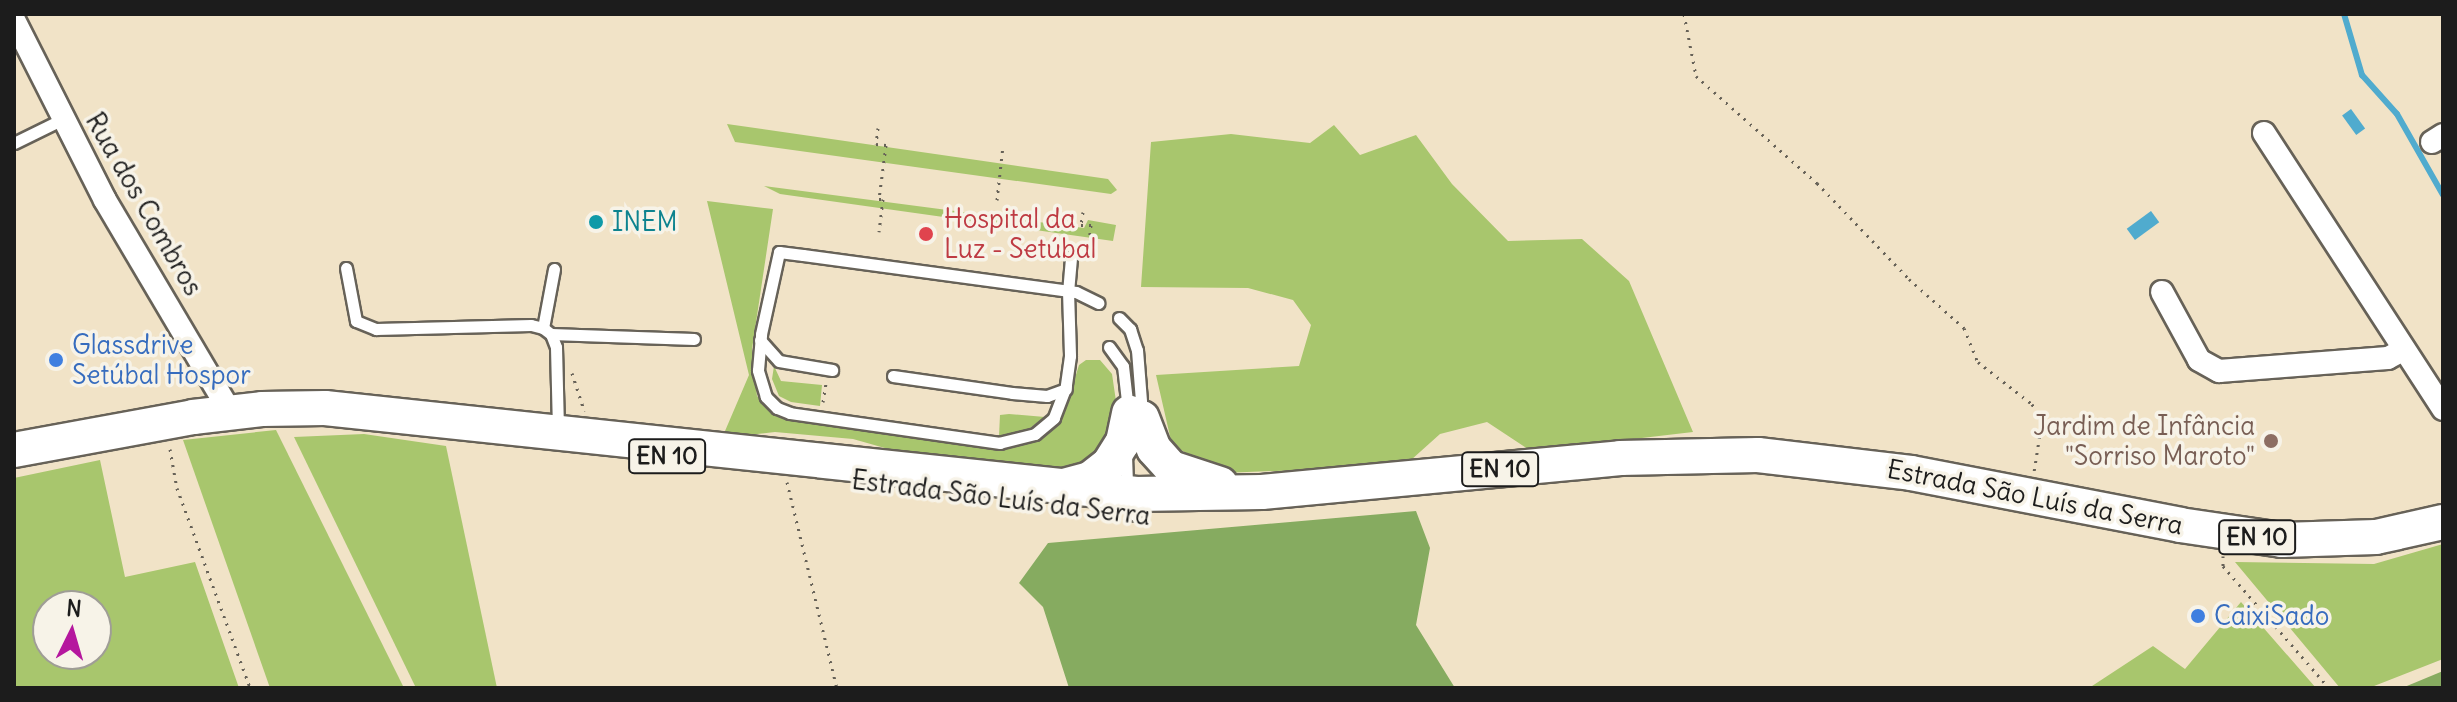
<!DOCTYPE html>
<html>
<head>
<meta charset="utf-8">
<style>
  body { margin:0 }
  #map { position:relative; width:2457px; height:702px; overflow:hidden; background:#f1e3c7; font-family:Delius,sans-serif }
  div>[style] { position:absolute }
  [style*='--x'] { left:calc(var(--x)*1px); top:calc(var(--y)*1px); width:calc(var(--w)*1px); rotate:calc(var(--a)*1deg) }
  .green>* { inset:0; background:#a8c66d }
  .forest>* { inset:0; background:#86ab60 }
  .water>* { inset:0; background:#50abce; transform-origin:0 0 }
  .stream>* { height:6px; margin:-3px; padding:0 3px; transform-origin:3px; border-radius:3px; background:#50abce }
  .path>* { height:3px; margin-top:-1.5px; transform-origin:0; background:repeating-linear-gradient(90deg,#676258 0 2px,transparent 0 8px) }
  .roads { filter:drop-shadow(2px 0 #676258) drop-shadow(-2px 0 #676258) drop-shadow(0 2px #676258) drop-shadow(0 -2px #676258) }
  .service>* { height:11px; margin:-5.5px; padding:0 5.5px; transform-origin:5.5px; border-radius:5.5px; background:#fff }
  .minor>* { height:22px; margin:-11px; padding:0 11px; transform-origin:11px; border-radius:11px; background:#fff }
  .primary>* { height:34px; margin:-17px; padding:0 17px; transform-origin:17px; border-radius:17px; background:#fff }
  .dots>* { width:22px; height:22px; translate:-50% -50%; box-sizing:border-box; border:4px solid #f7f3e8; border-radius:50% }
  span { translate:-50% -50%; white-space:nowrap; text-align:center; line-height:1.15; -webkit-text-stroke:7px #f7f3e8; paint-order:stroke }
  .shield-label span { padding:2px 6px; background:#f7f3e8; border:2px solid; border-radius:6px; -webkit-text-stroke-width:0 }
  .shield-label { font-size:24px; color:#1c1c1c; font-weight:700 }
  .street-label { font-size:26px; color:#1c1c1c }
  .health-label { font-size:26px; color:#be3a42 }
  .left { translate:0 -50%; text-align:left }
  .culture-label { font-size:26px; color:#0d838f }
  .shop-label { font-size:26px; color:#366cbe }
  .education-label { font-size:26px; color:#785e54 }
  .right { translate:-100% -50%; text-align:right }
  .frame { position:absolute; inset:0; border:16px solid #1c1c1c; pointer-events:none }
  .north { position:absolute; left:32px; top:590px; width:80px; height:80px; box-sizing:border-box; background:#f7f3e8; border:2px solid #9f9d96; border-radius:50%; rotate:5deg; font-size:22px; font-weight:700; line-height:32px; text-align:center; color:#1c1c1c }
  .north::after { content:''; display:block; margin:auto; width:28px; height:36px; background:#b5179e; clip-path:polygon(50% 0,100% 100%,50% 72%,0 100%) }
</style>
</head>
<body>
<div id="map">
  <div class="green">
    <div style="clip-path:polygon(727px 124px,1108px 179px,1117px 190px,1111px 194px,735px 142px)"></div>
    <div style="clip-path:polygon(1334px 125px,1360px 155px,1416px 135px,1452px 184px,1508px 241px,1582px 239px,1629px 281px,1693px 432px,1531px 451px,1487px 422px,1440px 434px,1411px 460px,1353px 468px,1222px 473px,1172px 445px,1156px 375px,1299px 366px,1311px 325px,1293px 300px,1248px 288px,1141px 287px,1151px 142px,1231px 134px,1310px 143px)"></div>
    <div style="clip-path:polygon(764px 186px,1084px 228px,1088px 220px,1116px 225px,1113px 241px,780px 194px)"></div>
    <div style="clip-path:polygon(707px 201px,773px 209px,752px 349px,757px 396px,776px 416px,1011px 447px,1049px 431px,1066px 407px,1079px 365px,1086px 360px,1100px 360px,1112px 374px,1117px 408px,1102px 453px,1068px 472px,906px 454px,853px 439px,775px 432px,722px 438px,749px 375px)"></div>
    <div style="clip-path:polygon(774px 366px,781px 381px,822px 385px,820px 406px,791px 402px,779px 396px,772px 379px)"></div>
    <div style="clip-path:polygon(1009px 414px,1045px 417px,1026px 431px,999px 436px,1000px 415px)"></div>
    <div style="clip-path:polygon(276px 430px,404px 688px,270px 688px,183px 440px)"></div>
    <div style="clip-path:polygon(364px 434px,446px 446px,497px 688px,416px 688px,294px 437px)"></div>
    <div style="clip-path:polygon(evenodd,100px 460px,125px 577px,195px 562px,239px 688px,14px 688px,14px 478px,100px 460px,96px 606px,96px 654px,48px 654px,48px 606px,96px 606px)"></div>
    <div style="clip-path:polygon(2443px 544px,2443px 659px,2369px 688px,2340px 688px,2235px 562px,2374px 564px)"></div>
    <div style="clip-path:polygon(2241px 602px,2316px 688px,2089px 688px,2153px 646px,2185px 669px)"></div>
  </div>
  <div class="forest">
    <div style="clip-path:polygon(1416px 511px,1430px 548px,1416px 625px,1455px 688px,1069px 688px,1043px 607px,1019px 583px,1048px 543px)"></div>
    <div style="clip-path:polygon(2443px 671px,2443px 688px,2402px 688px)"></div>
  </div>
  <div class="water">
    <div style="left:2351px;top:109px;width:24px;height:11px;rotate:54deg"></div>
    <div style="left:2151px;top:211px;width:14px;height:30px;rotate:54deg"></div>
  </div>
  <div class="stream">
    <div style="--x:2344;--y:14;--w:64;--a:73.6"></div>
    <div style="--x:2362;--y:75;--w:52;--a:48.1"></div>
    <div style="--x:2397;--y:114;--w:93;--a:60.4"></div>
  </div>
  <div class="path">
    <div style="--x:1684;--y:14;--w:63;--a:79"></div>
    <div style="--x:1696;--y:76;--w:162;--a:41.5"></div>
    <div style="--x:1817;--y:183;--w:133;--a:46.2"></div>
    <div style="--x:1909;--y:279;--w:74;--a:41.7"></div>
    <div style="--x:1964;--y:328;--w:37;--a:68"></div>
    <div style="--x:1978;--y:362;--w:68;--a:37.9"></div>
    <div style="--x:2032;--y:404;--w:20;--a:60"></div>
    <div style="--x:2042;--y:421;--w:52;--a:98.9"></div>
    <div style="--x:878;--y:128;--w:16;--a:97"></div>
    <div style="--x:876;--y:144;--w:10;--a:6"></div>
    <div style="--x:886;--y:145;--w:54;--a:97.4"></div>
    <div style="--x:879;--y:199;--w:4;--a:0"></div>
    <div style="--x:883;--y:199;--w:33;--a:97"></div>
    <div style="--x:997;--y:200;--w:54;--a:-83.7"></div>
    <div style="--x:1083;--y:212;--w:13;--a:99"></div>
    <div style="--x:1081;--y:225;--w:10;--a:0"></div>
    <div style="--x:1091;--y:225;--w:35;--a:97"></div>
    <div style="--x:572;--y:373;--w:40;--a:72"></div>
    <div style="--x:823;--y:402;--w:20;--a:-81"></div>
    <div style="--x:170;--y:449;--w:40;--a:80"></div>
    <div style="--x:177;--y:488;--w:213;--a:69.9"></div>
    <div style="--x:787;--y:482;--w:212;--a:76.4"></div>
    <div style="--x:2223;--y:556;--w:10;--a:90"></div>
    <div style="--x:2223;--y:566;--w:162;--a:49"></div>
  </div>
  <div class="roads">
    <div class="service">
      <div style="--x:14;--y:143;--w:55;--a:-26.1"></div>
      <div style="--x:1071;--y:258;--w:33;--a:95"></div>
      <div style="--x:1068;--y:291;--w:65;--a:88.2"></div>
      <div style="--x:1070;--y:356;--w:30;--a:98"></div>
      <div style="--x:1066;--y:386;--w:34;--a:111"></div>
      <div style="--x:1054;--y:418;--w:25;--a:140"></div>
      <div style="--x:1035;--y:434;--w:36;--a:166"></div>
      <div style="--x:1000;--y:443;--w:212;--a:-171.9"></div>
      <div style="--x:790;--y:413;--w:14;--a:-159"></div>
      <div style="--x:777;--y:408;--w:16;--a:-135"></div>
      <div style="--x:766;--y:397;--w:28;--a:-107"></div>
      <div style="--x:758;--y:370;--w:36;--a:-85"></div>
      <div style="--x:761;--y:334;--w:84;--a:-77.6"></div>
      <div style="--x:779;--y:252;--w:24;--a:7"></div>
      <div style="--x:803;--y:255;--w:267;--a:7.7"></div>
      <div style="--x:1068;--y:291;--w:8;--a:7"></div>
      <div style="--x:1076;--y:292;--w:25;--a:26"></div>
      <div style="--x:346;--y:268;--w:54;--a:79.3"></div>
      <div style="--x:356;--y:321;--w:22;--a:22"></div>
      <div style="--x:376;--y:329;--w:155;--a:-1.5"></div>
      <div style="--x:531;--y:325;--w:12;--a:14"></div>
      <div style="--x:543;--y:328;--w:10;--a:37"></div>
      <div style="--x:551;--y:334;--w:14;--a:69"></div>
      <div style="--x:556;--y:347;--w:81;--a:88.6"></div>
      <div style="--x:1119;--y:318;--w:16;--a:45"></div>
      <div style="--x:1130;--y:329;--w:22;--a:72"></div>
      <div style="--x:1137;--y:350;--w:64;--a:85.5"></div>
      <div style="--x:543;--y:328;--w:60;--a:-79.4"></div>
      <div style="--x:551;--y:334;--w:143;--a:2"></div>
      <div style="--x:760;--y:340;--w:28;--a:48"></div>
      <div style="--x:779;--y:361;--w:54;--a:9.6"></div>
      <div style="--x:1109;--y:347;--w:24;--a:54"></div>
      <div style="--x:1123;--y:366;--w:44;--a:83.5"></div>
      <div style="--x:893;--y:376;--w:120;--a:8.1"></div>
      <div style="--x:1012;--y:393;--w:35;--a:5"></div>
      <div style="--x:1047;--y:396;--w:20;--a:-20"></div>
      <div style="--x:1126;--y:455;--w:25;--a:88"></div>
      <div style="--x:1127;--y:480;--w:17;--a:57"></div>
      <div style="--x:1136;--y:494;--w:21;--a:93"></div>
    </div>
    <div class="minor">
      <div style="--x:14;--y:20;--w:202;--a:63.2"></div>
      <div style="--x:105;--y:200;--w:247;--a:59.4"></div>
      <div style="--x:2264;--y:133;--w:329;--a:57"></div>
      <div style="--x:2432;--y:142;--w:13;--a:-32"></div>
      <div style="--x:2162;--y:292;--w:77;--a:61.4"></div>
      <div style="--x:2199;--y:360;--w:23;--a:29"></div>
      <div style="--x:2219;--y:371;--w:169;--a:-4.4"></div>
      <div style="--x:2388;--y:358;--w:18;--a:-29"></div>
    </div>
    <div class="primary">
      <div style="--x:1142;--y:418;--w:33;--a:69"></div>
      <div style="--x:1154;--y:449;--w:25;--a:48"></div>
      <div style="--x:1171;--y:468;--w:52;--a:18.1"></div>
      <div style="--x:14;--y:450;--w:182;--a:-10.4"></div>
      <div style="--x:193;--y:417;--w:69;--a:-6.6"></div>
      <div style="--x:262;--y:409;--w:63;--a:-0.9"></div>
      <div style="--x:325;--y:408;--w:816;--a:6.05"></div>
      <div style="--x:1136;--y:494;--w:126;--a:-0.9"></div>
      <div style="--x:1262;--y:492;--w:360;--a:-5.4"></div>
      <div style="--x:1620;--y:458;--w:138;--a:-1.2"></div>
      <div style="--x:1758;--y:455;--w:154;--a:6.7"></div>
      <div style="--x:1911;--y:473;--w:274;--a:10.9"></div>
      <div style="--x:2180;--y:525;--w:103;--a:8.4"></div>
      <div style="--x:2282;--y:540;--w:94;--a:-1.8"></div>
      <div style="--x:2376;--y:537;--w:69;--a:-12.6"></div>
      <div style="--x:1064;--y:486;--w:27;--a:-15"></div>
      <div style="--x:1090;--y:479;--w:24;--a:-38"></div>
      <div style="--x:1109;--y:464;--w:26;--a:-58"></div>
      <div style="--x:1123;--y:442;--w:30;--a:-78"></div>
    </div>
  </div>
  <div class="dots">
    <div style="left:596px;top:222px;background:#0f9aa8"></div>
    <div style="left:926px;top:234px;background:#e0444e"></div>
    <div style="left:56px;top:360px;background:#3f7fe0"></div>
    <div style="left:2271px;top:441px;background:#8d6e63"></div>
    <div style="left:2198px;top:616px;background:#3f7fe0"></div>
  </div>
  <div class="shield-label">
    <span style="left:667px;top:456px">EN 10</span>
    <span style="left:1500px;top:469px">EN 10</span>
    <span style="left:2257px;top:537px">EN 10</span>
  </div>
  <div class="street-label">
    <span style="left:144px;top:204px;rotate:60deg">Rua dos Combros</span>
    <span style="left:2035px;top:497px;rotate:11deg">Estrada São Luís da Serra</span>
    <span style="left:1001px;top:498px;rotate:7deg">Estrada São Luís da Serra</span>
  </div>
  <div class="health-label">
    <span class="left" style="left:944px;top:234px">Hospital da<br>Luz - Setúbal</span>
  </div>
  <div class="culture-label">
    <span class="left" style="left:612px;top:222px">INEM</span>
  </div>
  <div class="shop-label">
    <span class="left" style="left:72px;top:360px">Glassdrive<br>Setúbal Hospor</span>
    <span class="left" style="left:2214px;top:616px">CaixiSado</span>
  </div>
  <div class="education-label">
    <span class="right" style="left:2255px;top:441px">Jardim de Infância<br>"Sorriso Maroto"</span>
  </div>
  <div class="frame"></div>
  <div class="north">N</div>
</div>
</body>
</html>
